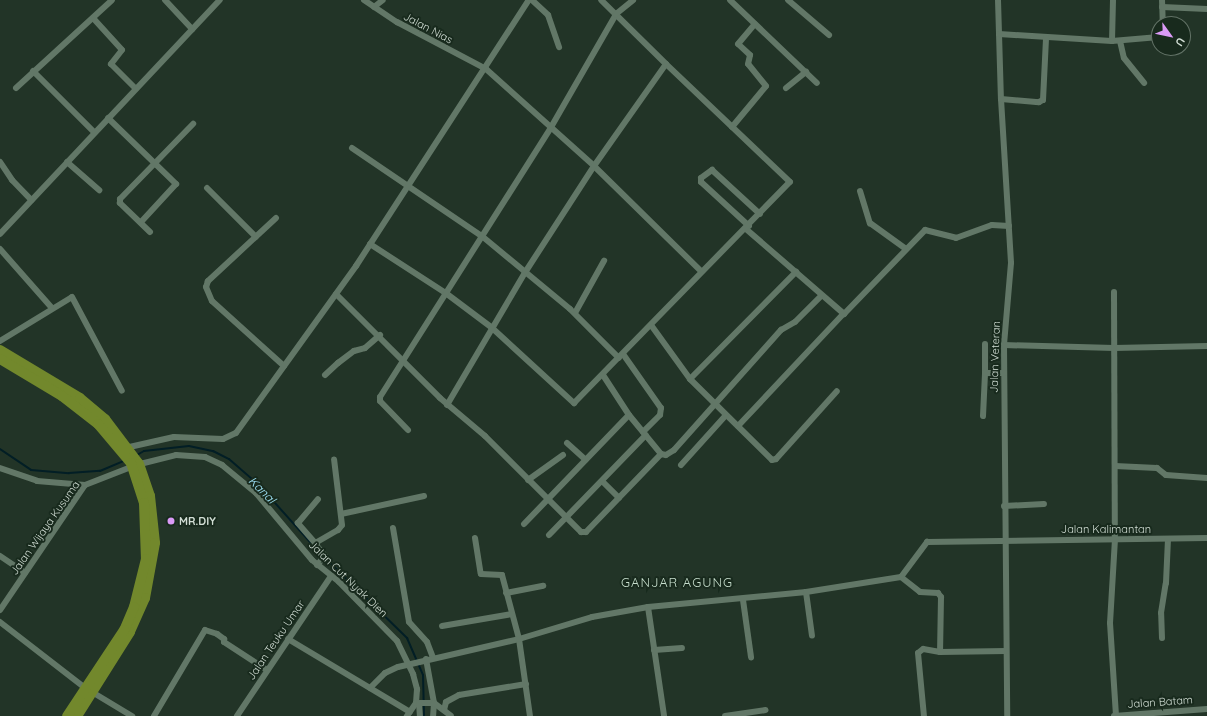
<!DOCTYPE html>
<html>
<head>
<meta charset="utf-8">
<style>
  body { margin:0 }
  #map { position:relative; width:1207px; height:716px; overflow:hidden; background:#223427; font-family:Quicksand,sans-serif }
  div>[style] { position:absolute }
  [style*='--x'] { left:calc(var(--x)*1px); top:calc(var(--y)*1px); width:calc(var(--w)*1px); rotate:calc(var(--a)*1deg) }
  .stream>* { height:2px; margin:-1px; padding:0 1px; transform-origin:1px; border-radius:1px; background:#021e25 }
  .minor>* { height:6px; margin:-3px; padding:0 3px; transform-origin:3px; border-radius:3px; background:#627767 }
  .trunk>* { height:10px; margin:-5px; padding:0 5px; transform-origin:5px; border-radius:5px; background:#72882c }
  .dots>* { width:11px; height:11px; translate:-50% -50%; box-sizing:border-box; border:2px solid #182a1d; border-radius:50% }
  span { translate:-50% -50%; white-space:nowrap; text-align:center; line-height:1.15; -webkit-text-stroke:4px #182a1d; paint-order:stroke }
  .street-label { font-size:11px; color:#d1ddd4 }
  .poi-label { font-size:11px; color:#d1ddd4; font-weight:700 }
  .left { translate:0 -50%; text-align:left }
  .water-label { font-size:12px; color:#a0e4f8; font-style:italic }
  .quarter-label { font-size:13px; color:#c7decd; letter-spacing:1px }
  .north { position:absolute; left:1151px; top:16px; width:40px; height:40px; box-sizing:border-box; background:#182a1d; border:1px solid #627266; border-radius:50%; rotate:123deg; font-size:11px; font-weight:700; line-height:16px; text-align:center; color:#d1ddd4 }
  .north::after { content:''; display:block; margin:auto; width:14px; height:18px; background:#da9af6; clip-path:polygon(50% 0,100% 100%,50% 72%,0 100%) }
</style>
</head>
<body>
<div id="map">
  <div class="stream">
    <div style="--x:0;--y:449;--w:37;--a:34"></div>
    <div style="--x:31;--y:470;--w:38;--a:5"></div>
    <div style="--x:69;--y:473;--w:31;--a:-4"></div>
    <div style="--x:100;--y:471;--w:26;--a:-23"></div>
    <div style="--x:137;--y:455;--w:8;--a:-30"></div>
    <div style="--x:144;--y:451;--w:45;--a:-6.3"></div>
    <div style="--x:189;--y:446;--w:25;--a:12"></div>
    <div style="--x:213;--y:451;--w:18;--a:27"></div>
    <div style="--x:229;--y:459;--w:38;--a:41"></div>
    <div style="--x:258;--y:484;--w:79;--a:48.1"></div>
    <div style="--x:325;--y:558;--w:115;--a:44.3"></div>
    <div style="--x:407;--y:638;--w:40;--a:66.6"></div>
    <div style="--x:423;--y:675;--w:41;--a:88.6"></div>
  </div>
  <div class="minor">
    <div style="--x:165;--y:0;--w:40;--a:47"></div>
    <div style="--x:364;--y:0;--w:40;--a:34"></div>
    <div style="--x:397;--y:22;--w:101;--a:27.8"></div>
    <div style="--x:486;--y:69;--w:145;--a:41.9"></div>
    <div style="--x:594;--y:166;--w:150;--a:44.5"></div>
    <div style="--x:532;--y:0;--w:22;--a:43"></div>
    <div style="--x:548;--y:15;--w:34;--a:71"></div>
    <div style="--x:730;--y:0;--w:120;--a:43.7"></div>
    <div style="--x:788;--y:0;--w:54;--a:40.5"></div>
    <div style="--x:998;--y:0;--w:99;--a:88.3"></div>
    <div style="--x:1001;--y:99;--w:164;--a:86.5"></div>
    <div style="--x:1011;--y:263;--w:82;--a:94.9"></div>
    <div style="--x:1004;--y:345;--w:371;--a:89.5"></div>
    <div style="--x:1162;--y:0;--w:24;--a:88"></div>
    <div style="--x:374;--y:7;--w:11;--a:-38"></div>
    <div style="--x:1162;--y:7;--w:45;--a:2.5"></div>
    <div style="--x:93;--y:18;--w:43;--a:47.8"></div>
    <div style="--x:122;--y:50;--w:18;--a:128"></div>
    <div style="--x:111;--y:64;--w:35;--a:45"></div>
    <div style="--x:999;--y:34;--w:113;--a:3.5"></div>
    <div style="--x:1112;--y:41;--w:47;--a:-4.9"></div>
    <div style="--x:1112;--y:41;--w:41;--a:-88.6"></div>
    <div style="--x:1120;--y:41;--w:17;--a:77"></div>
    <div style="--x:1124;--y:58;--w:32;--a:51"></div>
    <div style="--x:33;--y:71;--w:86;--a:45"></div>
    <div style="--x:16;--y:88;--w:130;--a:-42.5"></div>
    <div style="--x:786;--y:88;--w:26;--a:-39"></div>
    <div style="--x:1001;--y:99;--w:38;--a:5"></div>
    <div style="--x:1039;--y:102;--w:4;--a:-27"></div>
    <div style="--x:1043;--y:100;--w:62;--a:-87.2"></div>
    <div style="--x:108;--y:118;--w:95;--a:44.1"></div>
    <div style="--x:176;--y:184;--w:52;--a:132.6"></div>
    <div style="--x:732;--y:127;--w:53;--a:-50.3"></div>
    <div style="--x:766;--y:86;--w:28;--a:-129"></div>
    <div style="--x:748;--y:64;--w:9;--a:-77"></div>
    <div style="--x:750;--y:55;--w:16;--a:-137"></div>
    <div style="--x:738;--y:44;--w:26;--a:-50"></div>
    <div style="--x:352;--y:148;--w:158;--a:34.2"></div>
    <div style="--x:483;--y:237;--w:113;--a:39.6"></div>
    <div style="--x:570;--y:309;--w:69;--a:45"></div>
    <div style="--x:0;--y:162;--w:22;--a:56"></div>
    <div style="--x:12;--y:180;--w:28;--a:46"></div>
    <div style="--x:67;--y:162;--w:43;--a:41.2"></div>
    <div style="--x:207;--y:188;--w:69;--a:45"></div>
    <div style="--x:860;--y:191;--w:34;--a:73"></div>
    <div style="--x:870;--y:223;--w:44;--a:35.8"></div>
    <div style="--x:276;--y:218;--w:93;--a:137.2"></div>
    <div style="--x:208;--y:281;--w:6;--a:108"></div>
    <div style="--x:206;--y:287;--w:15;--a:67"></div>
    <div style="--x:212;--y:301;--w:97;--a:42.1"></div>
    <div style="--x:749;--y:226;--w:65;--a:-137.5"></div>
    <div style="--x:701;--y:182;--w:4;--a:-90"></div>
    <div style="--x:701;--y:178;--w:14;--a:-36"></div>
    <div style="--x:712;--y:170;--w:65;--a:42.5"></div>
    <div style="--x:746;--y:229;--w:130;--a:40.9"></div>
    <div style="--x:844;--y:314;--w:117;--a:-46"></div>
    <div style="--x:925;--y:230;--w:32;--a:14"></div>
    <div style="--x:956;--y:238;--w:38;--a:-20"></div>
    <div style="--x:992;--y:225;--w:17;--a:3"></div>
    <div style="--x:150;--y:232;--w:42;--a:-136"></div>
    <div style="--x:120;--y:203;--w:4;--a:-90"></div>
    <div style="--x:120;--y:199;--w:105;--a:-45.8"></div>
    <div style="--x:0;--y:234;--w:321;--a:-46.8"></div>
    <div style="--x:370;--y:244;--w:92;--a:33"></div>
    <div style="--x:447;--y:294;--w:55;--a:36.9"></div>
    <div style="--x:491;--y:327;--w:113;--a:42.5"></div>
    <div style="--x:574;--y:403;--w:309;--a:-45.7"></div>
    <div style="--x:790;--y:182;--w:171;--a:-136.4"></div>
    <div style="--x:0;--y:249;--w:77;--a:48.7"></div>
    <div style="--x:1114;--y:292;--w:247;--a:89.8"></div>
    <div style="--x:1115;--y:539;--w:84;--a:93.4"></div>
    <div style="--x:1110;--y:623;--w:93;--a:86.3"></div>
    <div style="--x:336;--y:294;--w:147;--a:45"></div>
    <div style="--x:440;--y:398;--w:59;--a:40.2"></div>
    <div style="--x:485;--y:436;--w:136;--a:45"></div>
    <div style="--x:581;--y:532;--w:5;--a:0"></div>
    <div style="--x:586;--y:532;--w:108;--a:-46.1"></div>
    <div style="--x:575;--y:313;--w:60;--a:-60.9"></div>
    <div style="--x:651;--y:325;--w:67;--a:54.2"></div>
    <div style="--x:690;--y:379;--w:115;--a:44.6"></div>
    <div style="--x:772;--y:460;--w:4;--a:-14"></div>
    <div style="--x:776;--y:459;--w:91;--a:-48.1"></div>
    <div style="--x:0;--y:341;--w:84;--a:-31.4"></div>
    <div style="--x:72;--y:297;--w:106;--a:62"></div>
    <div style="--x:1004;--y:345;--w:110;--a:1.6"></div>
    <div style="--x:1114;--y:348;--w:93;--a:-1.2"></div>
    <div style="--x:623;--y:354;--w:66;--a:54.9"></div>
    <div style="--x:661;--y:408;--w:7;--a:98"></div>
    <div style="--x:660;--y:415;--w:24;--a:135"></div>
    <div style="--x:985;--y:373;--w:29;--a:-90"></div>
    <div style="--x:325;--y:375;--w:18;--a:-43"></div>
    <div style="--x:338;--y:363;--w:20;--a:-37"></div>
    <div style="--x:354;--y:351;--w:11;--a:-15"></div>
    <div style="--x:365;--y:348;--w:20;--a:-41"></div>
    <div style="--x:603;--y:375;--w:48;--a:57"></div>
    <div style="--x:629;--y:415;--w:50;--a:50.6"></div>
    <div style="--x:661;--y:454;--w:5;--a:11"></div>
    <div style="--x:666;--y:455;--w:9;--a:-32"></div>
    <div style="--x:674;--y:450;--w:161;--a:-48.3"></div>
    <div style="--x:781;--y:330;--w:16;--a:-30"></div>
    <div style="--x:795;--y:322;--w:37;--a:-45"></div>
    <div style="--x:690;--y:379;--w:151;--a:-45.3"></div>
    <div style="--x:447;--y:405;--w:156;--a:-59.5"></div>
    <div style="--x:526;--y:271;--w:125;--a:-57.1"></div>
    <div style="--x:594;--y:166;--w:125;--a:-54.8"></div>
    <div style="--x:666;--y:64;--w:91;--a:-135.4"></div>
    <div style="--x:983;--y:416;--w:43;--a:-87.3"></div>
    <div style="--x:985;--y:373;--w:19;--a:0"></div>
    <div style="--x:738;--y:426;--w:154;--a:-46.8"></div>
    <div style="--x:408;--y:430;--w:40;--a:-134"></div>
    <div style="--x:380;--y:401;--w:4;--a:-90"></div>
    <div style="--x:380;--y:397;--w:317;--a:-57.6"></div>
    <div style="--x:550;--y:129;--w:133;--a:-60.1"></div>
    <div style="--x:616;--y:14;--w:22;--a:-39"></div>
    <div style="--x:567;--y:443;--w:25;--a:42"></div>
    <div style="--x:125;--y:448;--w:50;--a:-12.7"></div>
    <div style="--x:174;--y:437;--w:49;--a:2.3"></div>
    <div style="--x:223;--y:439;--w:14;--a:-25"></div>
    <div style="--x:236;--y:433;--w:206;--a:-54.3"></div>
    <div style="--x:356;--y:266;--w:317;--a:-57"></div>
    <div style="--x:681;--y:465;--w:67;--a:-48"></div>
    <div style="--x:1115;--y:466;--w:42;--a:2.7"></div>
    <div style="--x:1157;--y:468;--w:11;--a:38"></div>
    <div style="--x:1166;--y:475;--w:41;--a:4.2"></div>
    <div style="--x:0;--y:468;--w:39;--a:19"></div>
    <div style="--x:37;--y:481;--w:48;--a:4.8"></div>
    <div style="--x:528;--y:480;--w:43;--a:-35.5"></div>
    <div style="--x:602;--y:481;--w:24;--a:45"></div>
    <div style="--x:1004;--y:506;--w:40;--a:-2.9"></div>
    <div style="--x:341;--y:514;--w:85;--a:-12.2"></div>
    <div style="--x:524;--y:524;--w:151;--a:-46.1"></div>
    <div style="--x:393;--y:528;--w:95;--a:80.3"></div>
    <div style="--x:409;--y:622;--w:27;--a:48"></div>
    <div style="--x:427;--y:642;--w:17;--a:69"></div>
    <div style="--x:549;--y:535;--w:139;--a:-45.9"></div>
    <div style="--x:475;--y:538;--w:36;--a:81"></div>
    <div style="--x:481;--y:574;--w:21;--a:3"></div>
    <div style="--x:502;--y:575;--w:66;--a:75.1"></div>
    <div style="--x:519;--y:639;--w:78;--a:81.9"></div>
    <div style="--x:316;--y:544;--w:28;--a:-131"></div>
    <div style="--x:298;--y:523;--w:31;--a:-50"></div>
    <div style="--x:0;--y:556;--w:30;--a:34"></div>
    <div style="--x:317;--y:565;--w:12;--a:-48"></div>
    <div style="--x:325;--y:556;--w:13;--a:-129"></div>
    <div style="--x:317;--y:546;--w:4;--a:-90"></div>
    <div style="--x:317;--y:542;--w:24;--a:-30"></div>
    <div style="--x:338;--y:530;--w:6;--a:-51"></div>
    <div style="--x:342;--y:525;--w:66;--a:-96.9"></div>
    <div style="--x:901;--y:577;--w:24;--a:38"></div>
    <div style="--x:920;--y:592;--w:18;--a:3"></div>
    <div style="--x:938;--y:593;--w:5;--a:53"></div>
    <div style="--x:941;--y:597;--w:55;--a:91"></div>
    <div style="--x:940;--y:652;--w:17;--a:-170"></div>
    <div style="--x:923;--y:649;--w:6;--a:141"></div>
    <div style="--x:918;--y:653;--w:63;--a:84.6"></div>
    <div style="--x:806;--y:592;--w:44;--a:82.2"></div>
    <div style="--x:506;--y:593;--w:38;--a:-11"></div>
    <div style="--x:743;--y:600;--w:58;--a:82"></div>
    <div style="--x:648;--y:607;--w:110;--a:81.6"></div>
    <div style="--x:0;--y:610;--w:151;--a:-55.8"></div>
    <div style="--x:85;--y:485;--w:55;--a:-21.4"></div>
    <div style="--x:136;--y:465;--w:41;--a:-14"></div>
    <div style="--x:176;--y:455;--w:29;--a:4"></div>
    <div style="--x:205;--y:457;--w:19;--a:25"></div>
    <div style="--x:222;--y:465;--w:44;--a:39.5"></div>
    <div style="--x:256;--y:493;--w:87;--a:50.1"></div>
    <div style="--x:312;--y:560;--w:35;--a:39"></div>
    <div style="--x:339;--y:582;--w:83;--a:45.5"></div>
    <div style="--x:397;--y:641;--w:37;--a:64"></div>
    <div style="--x:413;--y:674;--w:16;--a:75"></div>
    <div style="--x:417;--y:689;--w:14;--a:94"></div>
    <div style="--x:416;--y:703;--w:16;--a:125"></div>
    <div style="--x:0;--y:622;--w:108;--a:37.8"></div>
    <div style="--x:442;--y:626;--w:71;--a:-9.7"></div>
    <div style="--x:1162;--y:638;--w:25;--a:-92"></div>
    <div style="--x:1161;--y:613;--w:30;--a:-81"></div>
    <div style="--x:1166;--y:583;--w:44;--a:-87.4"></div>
    <div style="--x:288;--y:639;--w:142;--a:30.9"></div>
    <div style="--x:654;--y:650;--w:28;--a:-4"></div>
    <div style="--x:940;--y:652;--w:66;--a:-0.9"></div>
    <div style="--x:426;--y:659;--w:45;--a:79.7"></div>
    <div style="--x:434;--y:703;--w:13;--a:94"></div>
    <div style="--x:370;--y:688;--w:21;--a:-45"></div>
    <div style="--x:385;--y:673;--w:14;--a:-25"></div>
    <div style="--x:398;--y:667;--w:124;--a:-13"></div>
    <div style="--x:519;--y:639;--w:76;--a:-16.8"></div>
    <div style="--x:592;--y:617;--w:57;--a:-10.1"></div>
    <div style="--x:648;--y:607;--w:159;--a:-5.4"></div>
    <div style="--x:806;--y:592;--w:96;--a:-9"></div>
    <div style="--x:901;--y:577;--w:44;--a:-53.4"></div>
    <div style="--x:927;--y:542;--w:280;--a:-0.8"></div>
    <div style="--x:92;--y:692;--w:47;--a:31"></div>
    <div style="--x:416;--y:703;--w:18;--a:0"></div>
    <div style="--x:434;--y:703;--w:21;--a:37"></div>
    <div style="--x:419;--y:703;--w:13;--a:86"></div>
    <div style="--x:444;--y:710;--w:8;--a:-76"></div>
    <div style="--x:446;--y:702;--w:15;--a:-28"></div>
    <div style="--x:459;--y:695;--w:68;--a:-9.3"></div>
    <div style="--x:154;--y:716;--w:100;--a:-59.3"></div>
    <div style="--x:205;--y:630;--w:13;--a:18"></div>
    <div style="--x:217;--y:634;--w:9;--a:36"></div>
    <div style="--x:224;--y:639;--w:3;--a:90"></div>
    <div style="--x:224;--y:642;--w:51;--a:33.1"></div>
    <div style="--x:237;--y:716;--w:169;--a:-56.1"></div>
    <div style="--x:725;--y:716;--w:41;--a:-8.3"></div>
    <div style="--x:1114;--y:716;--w:93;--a:-4.3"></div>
  </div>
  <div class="trunk">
    <div style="--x:0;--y:350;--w:93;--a:31"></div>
    <div style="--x:80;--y:398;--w:33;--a:40"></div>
    <div style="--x:105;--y:419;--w:56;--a:52.9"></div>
    <div style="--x:139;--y:464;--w:34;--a:71"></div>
    <div style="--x:150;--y:496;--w:47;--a:83.9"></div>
    <div style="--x:155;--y:543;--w:56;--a:100.3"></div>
    <div style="--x:145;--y:598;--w:37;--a:114"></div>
    <div style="--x:130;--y:632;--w:99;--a:122.2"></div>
    <div style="--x:0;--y:359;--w:72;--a:30.8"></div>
    <div style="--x:62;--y:396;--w:46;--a:37.9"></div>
    <div style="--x:98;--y:424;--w:51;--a:49.8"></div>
    <div style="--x:131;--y:463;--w:42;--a:72"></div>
    <div style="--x:144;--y:503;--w:56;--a:88"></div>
    <div style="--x:146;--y:559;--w:49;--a:104"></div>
    <div style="--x:134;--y:607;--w:25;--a:113"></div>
    <div style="--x:124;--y:630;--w:103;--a:123.5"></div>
  </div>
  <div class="dots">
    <div style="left:171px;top:521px;background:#da9af6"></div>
  </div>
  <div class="street-label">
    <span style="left:428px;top:28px;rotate:28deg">Jalan Nias</span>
    <span style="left:995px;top:357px;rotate:-88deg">Jalan Veteran</span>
    <span style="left:45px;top:528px;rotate:-55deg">Jalan Wijaya Kusuma</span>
    <span style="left:1106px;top:529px">Jalan Kalimantan</span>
    <span style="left:348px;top:579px;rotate:44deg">Jalan Cut Nyak Dien</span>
    <span style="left:276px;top:640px;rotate:-56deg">Jalan Teuku Umar</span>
    <span style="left:1160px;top:702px;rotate:-4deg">Jalan Batam</span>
  </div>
  <div class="poi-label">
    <span class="left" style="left:179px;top:521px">MR.DIY</span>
  </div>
  <div class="water-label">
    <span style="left:262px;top:490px;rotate:45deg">Kanal</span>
  </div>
  <div class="quarter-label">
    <span style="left:677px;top:582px">GANJAR AGUNG</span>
  </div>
  <div class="north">U</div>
</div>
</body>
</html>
